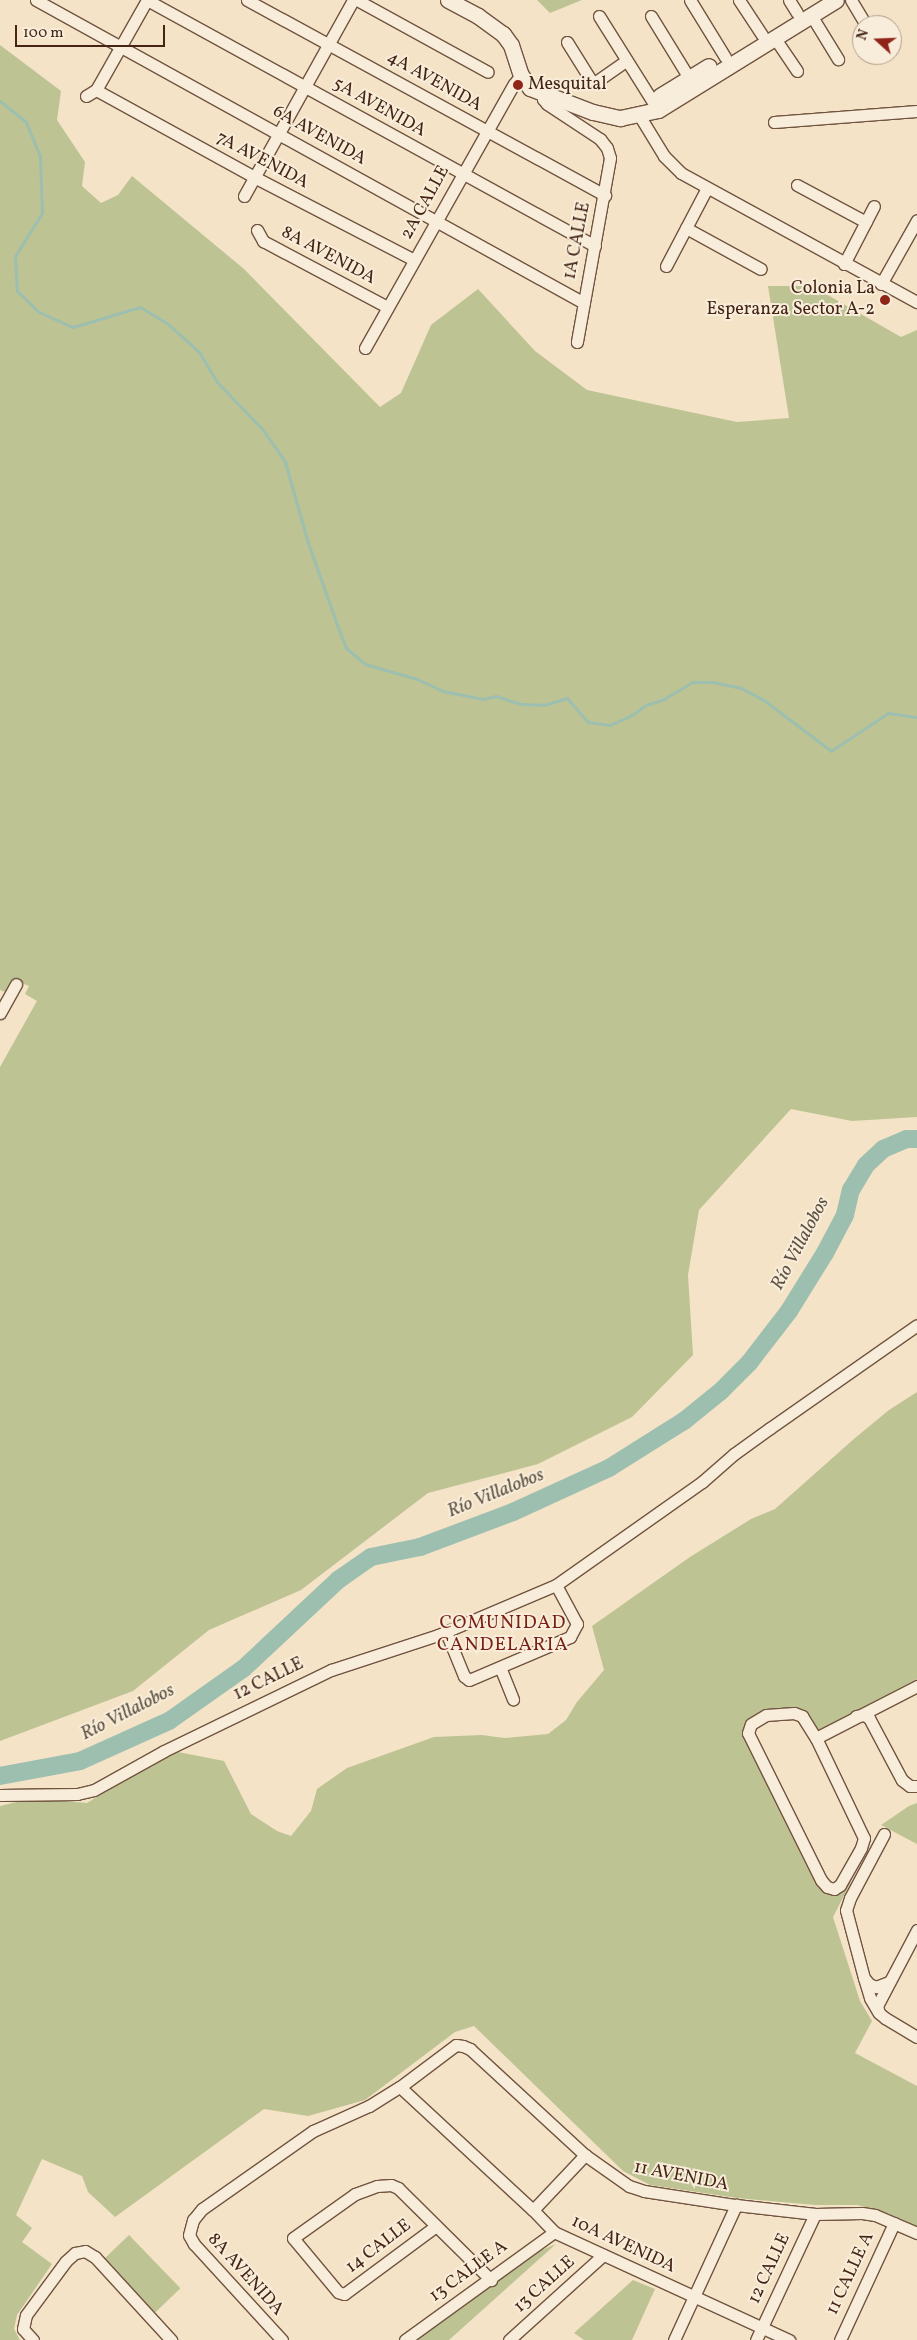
<!DOCTYPE html>
<html>
<head>
<meta charset="utf-8">
<style>
  body { margin:0 }
  #map { position:relative; width:917px; height:2340px; overflow:hidden; background:#f4e3c6; font-family:Vollkorn,serif }
  div>[style] { position:absolute }
  [style*='--x'] { left:calc(var(--x)*1px); top:calc(var(--y)*1px); width:calc(var(--w)*1px); rotate:calc(var(--a)*1deg) }
  .green>* { inset:0; background:#bec393; transform-origin:0 0 }
  .stream>* { height:3px; margin:-1.5px; padding:0 1.5px; transform-origin:1.5px; border-radius:1.5px; background:#9dbfaf }
  .river>* { height:18px; margin:-9px; padding:0 9px; transform-origin:9px; border-radius:9px; background:#9dbfaf }
  .roads { filter:drop-shadow(1px 0 #715440) drop-shadow(-1px 0 #715440) drop-shadow(0 1px #715440) drop-shadow(0 -1px #715440) }
  .minor>* { height:11px; margin:-5.5px; padding:0 5.5px; transform-origin:5.5px; border-radius:5.5px; background:#f8edda }
  .secondary>* { height:15px; margin:-7.5px; padding:0 7.5px; transform-origin:7.5px; border-radius:7.5px; background:#f8edda }
  .dots>* { width:14px; height:14px; translate:-50% -50%; box-sizing:border-box; border:2px solid #f8edda; border-radius:50% }
  span { translate:-50% -50%; white-space:nowrap; text-align:center; line-height:1.15; -webkit-text-stroke:4px #f8edda; paint-order:stroke }
  .street-label { font-size:18px; color:#452414 }
  .poi-label { font-size:18px; color:#452414 }
  .left { translate:0 -50%; text-align:left }
  .right { translate:-100% -50%; text-align:right }
  .water-label { font-size:19px; color:#5f5242; font-style:italic }
  .neighbourhood-label { font-size:19px; color:#7a1f14; letter-spacing:1px }
  .north { position:absolute; left:852px; top:15px; width:50px; height:50px; box-sizing:border-box; background:#f8edda; border:1px solid #b09d8b; border-radius:50%; rotate:290deg; font-size:14px; font-weight:700; line-height:20px; text-align:center; color:#452414 }
  .north::after { content:''; display:block; margin:auto; width:18px; height:22px; background:#8f2418; clip-path:polygon(50% 0,100% 100%,50% 72%,0 100%) }
  .scale { position:absolute; left:15px; top:25px; width:150px; height:22px; box-sizing:border-box; border:2px solid #452414; border-top:0; padding-left:6px; font-size:15px; line-height:18px; white-space:nowrap; color:#452414; -webkit-text-stroke:4px #f8edda; paint-order:stroke }
</style>
</head>
<body>
<div id="map">
  <div class="green">
    <div style="clip-path:polygon(537px 0,582px 0,550px 13px)"></div>
    <div style="clip-path:polygon(0 45px,61px 91px,57px 120px,85px 162px,82px 186px,101px 203px,118px 195px,132px 176px,244px 269px,380px 407px,401px 393px,431px 325px,478px 289px,535px 351px,587px 390px,737px 422px,789px 418px,768px 286px,812px 286px,901px 337px,917px 330px,917px 1117px,852px 1121px,791px 1109px,699px 1210px,688px 1275px,693px 1355px,632px 1417px,538px 1464px,428px 1493px,301px 1590px,209px 1630px,133px 1691px,0 1741px,0 1067px,37px 1001px,25px 994px,29px 986px,13px 979px,5px 992px,0 990px)"></div>
    <div style="clip-path:polygon(917px 1392px,917px 1679px,819px 1730px,807px 1716px,748px 1722px,824px 1891px,829px 1893px,838px 1893px,851px 1882px,833px 1917px,860px 2001px,872px 2021px,855px 2053px,917px 2086px,917px 2226px,887px 2213px,857px 2205px,815px 2205px,737px 2198px,650px 2185px,623px 2171px,474px 2026px,455px 2032px,365px 2100px,308px 2116px,264px 2109px,115px 2217px,88px 2192px,82px 2176px,42px 2159px,16px 2215px,32px 2228px,22px 2242px,52px 2264px,17px 2315px,14px 2329px,20px 2340px,0 2340px,0 1806px,33px 1798px,87px 1803px,130px 1777px,178px 1752px,224px 1761px,251px 1814px,277px 1831px,291px 1836px,311px 1811px,317px 1789px,347px 1768px,434px 1737px,482px 1735px,504px 1738px,548px 1734px,566px 1720px,577px 1702px,604px 1670px,592px 1626px,690px 1557px,751px 1519px,775px 1509px,855px 1438px,889px 1410px)"></div>
    <div style="clip-path:polygon(917px 1803px,917px 1844px,881px 1825px,909px 1806px)"></div>
    <div style="left:129px;top:2235px;width:74px;height:35px;rotate:46deg"></div>
    <div style="clip-path:polygon(556px 2244px,449px 2340px,415px 2340px,542px 2250px)"></div>
    <div style="clip-path:polygon(633px 2280px,655px 2289px,632px 2340px,584px 2340px,574px 2333px)"></div>
  </div>
  <div class="stream">
    <div style="--x:0;--y:101;--w:33;--a:39"></div>
    <div style="--x:26;--y:122;--w:37;--a:68"></div>
    <div style="--x:40;--y:156;--w:57;--a:88"></div>
    <div style="--x:42;--y:213;--w:51;--a:122.1"></div>
    <div style="--x:15;--y:256;--w:35;--a:87"></div>
    <div style="--x:17;--y:291;--w:30;--a:44"></div>
    <div style="--x:39;--y:312;--w:37;--a:24"></div>
    <div style="--x:73;--y:327;--w:70;--a:-16.6"></div>
    <div style="--x:140;--y:307;--w:33;--a:31"></div>
    <div style="--x:168;--y:324;--w:42;--a:42.1"></div>
    <div style="--x:199;--y:352;--w:35;--a:59"></div>
    <div style="--x:217;--y:382;--w:66;--a:46.2"></div>
    <div style="--x:263;--y:430;--w:39;--a:55"></div>
    <div style="--x:285;--y:462;--w:84;--a:74.1"></div>
    <div style="--x:308;--y:543;--w:92;--a:70.4"></div>
    <div style="--x:339;--y:630;--w:19;--a:69"></div>
    <div style="--x:346;--y:648;--w:25;--a:40"></div>
    <div style="--x:365;--y:664;--w:54;--a:16.1"></div>
    <div style="--x:417;--y:679;--w:29;--a:25"></div>
    <div style="--x:443;--y:691;--w:41;--a:11.3"></div>
    <div style="--x:483;--y:699;--w:13;--a:-13"></div>
    <div style="--x:496;--y:696;--w:25;--a:18"></div>
    <div style="--x:520;--y:704;--w:24;--a:2"></div>
    <div style="--x:544;--y:705;--w:24;--a:-17"></div>
    <div style="--x:567;--y:698;--w:32;--a:49"></div>
    <div style="--x:588;--y:722;--w:22;--a:8"></div>
    <div style="--x:610;--y:725;--w:24;--a:-24"></div>
    <div style="--x:632;--y:715;--w:17;--a:-36"></div>
    <div style="--x:646;--y:705;--w:19;--a:-18"></div>
    <div style="--x:664;--y:699;--w:33;--a:-31"></div>
    <div style="--x:692;--y:682;--w:21;--a:0"></div>
    <div style="--x:713;--y:682;--w:29;--a:12"></div>
    <div style="--x:741;--y:688;--w:27;--a:28"></div>
    <div style="--x:765;--y:701;--w:83;--a:37.1"></div>
    <div style="--x:831;--y:751;--w:69;--a:-33.7"></div>
    <div style="--x:888;--y:713;--w:29;--a:8"></div>
  </div>
  <div class="river">
    <div style="--x:0;--y:1776;--w:81;--a:-10.6"></div>
    <div style="--x:80;--y:1761;--w:98;--a:-24.2"></div>
    <div style="--x:169;--y:1721;--w:92;--a:-35.2"></div>
    <div style="--x:244;--y:1668;--w:129;--a:-43.1"></div>
    <div style="--x:338;--y:1580;--w:40;--a:-34.9"></div>
    <div style="--x:371;--y:1557;--w:50;--a:-11.5"></div>
    <div style="--x:420;--y:1547;--w:99;--a:-20.6"></div>
    <div style="--x:513;--y:1512;--w:106;--a:-24.6"></div>
    <div style="--x:609;--y:1468;--w:89;--a:-32.1"></div>
    <div style="--x:684;--y:1421;--w:48;--a:-39"></div>
    <div style="--x:721;--y:1391;--w:40;--a:-45"></div>
    <div style="--x:749;--y:1363;--w:66;--a:-52.4"></div>
    <div style="--x:789;--y:1311;--w:68;--a:-58.2"></div>
    <div style="--x:825;--y:1253;--w:43;--a:-62.2"></div>
    <div style="--x:845;--y:1215;--w:26;--a:-77"></div>
    <div style="--x:851;--y:1190;--w:29;--a:-59"></div>
    <div style="--x:866;--y:1165;--w:23;--a:-43"></div>
    <div style="--x:883;--y:1149;--w:25;--a:-23"></div>
    <div style="--x:906;--y:1139;--w:11;--a:0"></div>
  </div>
  <div class="roads">
    <div class="minor">
      <div style="--x:36;--y:0;--w:626;--a:28.94"></div>
      <div style="--x:147;--y:0;--w:511;--a:28.77"></div>
      <div style="--x:247;--y:0;--w:408;--a:28.6"></div>
      <div style="--x:357;--y:0;--w:149;--a:28.8"></div>
      <div style="--x:690;--y:0;--w:67;--a:58.4"></div>
      <div style="--x:739;--y:0;--w:42;--a:56.7"></div>
      <div style="--x:789;--y:0;--w:15;--a:58"></div>
      <div style="--x:851;--y:0;--w:29;--a:59"></div>
      <div style="--x:811;--y:15;--w:52;--a:58.5"></div>
      <div style="--x:599;--y:16;--w:111;--a:57.9"></div>
      <div style="--x:651;--y:16;--w:73;--a:58.5"></div>
      <div style="--x:774;--y:37;--w:41;--a:55.9"></div>
      <div style="--x:567;--y:42;--w:47;--a:58"></div>
      <div style="--x:592;--y:82;--w:5;--a:-11"></div>
      <div style="--x:597;--y:81;--w:35;--a:-35"></div>
      <div style="--x:96;--y:90;--w:183;--a:28.8"></div>
      <div style="--x:256;--y:178;--w:178;--a:27.4"></div>
      <div style="--x:543;--y:94;--w:5;--a:90"></div>
      <div style="--x:543;--y:99;--w:6;--a:51"></div>
      <div style="--x:547;--y:104;--w:64;--a:33.4"></div>
      <div style="--x:600;--y:139;--w:11;--a:52"></div>
      <div style="--x:607;--y:148;--w:10;--a:73"></div>
      <div style="--x:610;--y:158;--w:187;--a:100.2"></div>
      <div style="--x:86;--y:96;--w:12;--a:-31"></div>
      <div style="--x:96;--y:90;--w:103;--a:-60.5"></div>
      <div style="--x:639;--y:115;--w:48;--a:58.6"></div>
      <div style="--x:664;--y:156;--w:24;--a:45"></div>
      <div style="--x:681;--y:173;--w:269;--a:28.7"></div>
      <div style="--x:774;--y:122;--w:143;--a:-4.4"></div>
      <div style="--x:797;--y:185;--w:78;--a:28.2"></div>
      <div style="--x:244;--y:196;--w:224;--a:-60.9"></div>
      <div style="--x:686;--y:228;--w:85;--a:28.7"></div>
      <div style="--x:257;--y:230;--w:13;--a:61"></div>
      <div style="--x:263;--y:241;--w:140;--a:28"></div>
      <div style="--x:844;--y:264;--w:65;--a:-62.7"></div>
      <div style="--x:666;--y:266;--w:88;--a:-62.3"></div>
      <div style="--x:881;--y:284;--w:73;--a:-60.6"></div>
      <div style="--x:365;--y:348;--w:303;--a:-60.6"></div>
      <div style="--x:514;--y:84;--w:11;--a:-52"></div>
      <div style="--x:0;--y:1013;--w:33;--a:-61"></div>
      <div style="--x:446;--y:1632;--w:48;--a:67.8"></div>
      <div style="--x:464;--y:1676;--w:6;--a:39"></div>
      <div style="--x:469;--y:1680;--w:110;--a:-23.1"></div>
      <div style="--x:570;--y:1637;--w:15;--a:-62"></div>
      <div style="--x:577;--y:1624;--w:44;--a:-118.3"></div>
      <div style="--x:500;--y:1667;--w:35;--a:68"></div>
      <div style="--x:794;--y:1713;--w:9;--a:21"></div>
      <div style="--x:802;--y:1716;--w:26;--a:58"></div>
      <div style="--x:816;--y:1738;--w:111;--a:64.4"></div>
      <div style="--x:864;--y:1838;--w:10;--a:107"></div>
      <div style="--x:861;--y:1848;--w:43;--a:119.6"></div>
      <div style="--x:840;--y:1885;--w:7;--a:146"></div>
      <div style="--x:834;--y:1889;--w:7;--a:-164"></div>
      <div style="--x:827;--y:1887;--w:9;--a:-131"></div>
      <div style="--x:821;--y:1880;--w:164;--a:-116.4"></div>
      <div style="--x:748;--y:1733;--w:9;--a:-72"></div>
      <div style="--x:751;--y:1724;--w:17;--a:-31"></div>
      <div style="--x:766;--y:1715;--w:28;--a:-4"></div>
      <div style="--x:856;--y:1716;--w:8;--a:-7"></div>
      <div style="--x:864;--y:1715;--w:6;--a:31"></div>
      <div style="--x:869;--y:1718;--w:70;--a:62"></div>
      <div style="--x:902;--y:1780;--w:10;--a:37"></div>
      <div style="--x:910;--y:1786;--w:7;--a:0"></div>
      <div style="--x:816;--y:1738;--w:114;--a:-27.2"></div>
      <div style="--x:0;--y:1795;--w:77;--a:-0.7"></div>
      <div style="--x:77;--y:1794;--w:17;--a:-13"></div>
      <div style="--x:94;--y:1790;--w:80;--a:-29.1"></div>
      <div style="--x:164;--y:1751;--w:186;--a:-25.9"></div>
      <div style="--x:331;--y:1670;--w:113;--a:-18.1"></div>
      <div style="--x:438;--y:1635;--w:128;--a:-23"></div>
      <div style="--x:556;--y:1585;--w:179;--a:-35.2"></div>
      <div style="--x:702;--y:1482;--w:43;--a:-41.2"></div>
      <div style="--x:734;--y:1454;--w:44;--a:-35.8"></div>
      <div style="--x:770;--y:1428;--w:179;--a:-35"></div>
      <div style="--x:884;--y:1834;--w:72;--a:118"></div>
      <div style="--x:850;--y:1898;--w:13;--a:108"></div>
      <div style="--x:846;--y:1910;--w:70;--a:75.2"></div>
      <div style="--x:864;--y:1978;--w:8;--a:50"></div>
      <div style="--x:869;--y:1984;--w:8;--a:23"></div>
      <div style="--x:876;--y:1987;--w:14;--a:-21"></div>
      <div style="--x:917;--y:1930;--w:86;--a:117.8"></div>
      <div style="--x:877;--y:2006;--w:7;--a:74"></div>
      <div style="--x:879;--y:2013;--w:8;--a:40"></div>
      <div style="--x:885;--y:2018;--w:37;--a:31"></div>
      <div style="--x:864;--y:1978;--w:21;--a:73"></div>
      <div style="--x:870;--y:1998;--w:16;--a:60"></div>
      <div style="--x:400;--y:2087;--w:181;--a:42.8"></div>
      <div style="--x:533;--y:2210;--w:30;--a:46"></div>
      <div style="--x:554;--y:2232;--w:259;--a:24.7"></div>
      <div style="--x:533;--y:2210;--w:76;--a:-46.6"></div>
      <div style="--x:436;--y:2226;--w:114;--a:143.5"></div>
      <div style="--x:344;--y:2294;--w:6;--a:-162"></div>
      <div style="--x:338;--y:2292;--w:70;--a:-129.8"></div>
      <div style="--x:293;--y:2238;--w:76;--a:-35.4"></div>
      <div style="--x:355;--y:2194;--w:23;--a:-20"></div>
      <div style="--x:377;--y:2186;--w:14;--a:-4"></div>
      <div style="--x:391;--y:2185;--w:8;--a:23"></div>
      <div style="--x:398;--y:2188;--w:131;--a:44.7"></div>
      <div style="--x:33;--y:2340;--w:15;--a:-132"></div>
      <div style="--x:23;--y:2329;--w:14;--a:-78"></div>
      <div style="--x:26;--y:2315;--w:67;--a:-53.5"></div>
      <div style="--x:66;--y:2261;--w:12;--a:-42"></div>
      <div style="--x:75;--y:2253;--w:10;--a:-11"></div>
      <div style="--x:85;--y:2251;--w:12;--a:31"></div>
      <div style="--x:95;--y:2257;--w:113;--a:47.5"></div>
      <div style="--x:282;--y:2340;--w:130;--a:-132.5"></div>
      <div style="--x:194;--y:2244;--w:10;--a:-119"></div>
      <div style="--x:189;--y:2235;--w:16;--a:-75"></div>
      <div style="--x:193;--y:2220;--w:14;--a:-51"></div>
      <div style="--x:202;--y:2209;--w:136;--a:-35.1"></div>
      <div style="--x:313;--y:2131;--w:61;--a:-24.1"></div>
      <div style="--x:369;--y:2106;--w:36;--a:-32"></div>
      <div style="--x:400;--y:2087;--w:70;--a:-36.9"></div>
      <div style="--x:456;--y:2045;--w:7;--a:8"></div>
      <div style="--x:463;--y:2046;--w:8;--a:23"></div>
      <div style="--x:470;--y:2049;--w:156;--a:42.7"></div>
      <div style="--x:585;--y:2155;--w:54;--a:35.2"></div>
      <div style="--x:629;--y:2186;--w:16;--a:18"></div>
      <div style="--x:644;--y:2191;--w:93;--a:8.7"></div>
      <div style="--x:736;--y:2205;--w:80;--a:6.5"></div>
      <div style="--x:815;--y:2214;--w:47;--a:-1.2"></div>
      <div style="--x:862;--y:2213;--w:13;--a:9"></div>
      <div style="--x:875;--y:2215;--w:46;--a:23.2"></div>
      <div style="--x:405;--y:2340;--w:184;--a:-35.9"></div>
      <div style="--x:509;--y:2340;--w:127;--a:-42.1"></div>
      <div style="--x:674;--y:2340;--w:149;--a:-65.3"></div>
      <div style="--x:756;--y:2340;--w:139;--a:-64.9"></div>
      <div style="--x:840;--y:2340;--w:129;--a:-65.2"></div>
    </div>
    <div class="secondary">
      <div style="--x:448;--y:0;--w:34;--a:28"></div>
      <div style="--x:478;--y:16;--w:31;--a:36"></div>
      <div style="--x:503;--y:34;--w:14;--a:54"></div>
      <div style="--x:511;--y:45;--w:32;--a:72"></div>
      <div style="--x:521;--y:75;--w:16;--a:55"></div>
      <div style="--x:530;--y:88;--w:67;--a:20.9"></div>
      <div style="--x:593;--y:112;--w:28;--a:13"></div>
      <div style="--x:620;--y:118;--w:39;--a:-12"></div>
      <div style="--x:658;--y:110;--w:209;--a:-31.7"></div>
      <div style="--x:660;--y:96;--w:57;--a:-31.5"></div>
    </div>
  </div>
  <div class="dots">
    <div style="left:518px;top:85px;background:#8f2418"></div>
    <div style="left:885px;top:300px;background:#8f2418"></div>
  </div>
  <div class="street-label">
    <span style="left:434px;top:82px;rotate:29deg">4A AVENIDA</span>
    <span style="left:379px;top:108px;rotate:29deg">5A AVENIDA</span>
    <span style="left:319px;top:136px;rotate:29deg">6A AVENIDA</span>
    <span style="left:262px;top:161px;rotate:28deg">7A AVENIDA</span>
    <span style="left:426px;top:203px;rotate:-61deg">2A CALLE</span>
    <span style="left:578px;top:241px;rotate:-79deg">1A CALLE</span>
    <span style="left:328px;top:256px;rotate:28deg">8A AVENIDA</span>
    <span style="left:269px;top:1680px;rotate:-26deg">12 CALLE</span>
    <span style="left:681px;top:2177px;rotate:11deg">11 AVENIDA</span>
    <span style="left:623px;top:2245px;rotate:25deg">10A AVENIDA</span>
    <span style="left:379px;top:2247px;rotate:-37deg">14 CALLE</span>
    <span style="left:770px;top:2269px;rotate:-65deg">12 CALLE</span>
    <span style="left:469px;top:2272px;rotate:-36deg">13 CALLE A</span>
    <span style="left:851px;top:2274px;rotate:-65deg">11 CALLE A</span>
    <span style="left:245px;top:2275px;rotate:48deg">8A AVENIDA</span>
    <span style="left:545px;top:2285px;rotate:-42deg">13 CALLE</span>
  </div>
  <div class="poi-label">
    <span class="left" style="left:528px;top:85px">Mesquital</span>
    <span class="right" style="left:875px;top:300px">Colonia La<br>Esperanza Sector A-2</span>
  </div>
  <div class="water-label">
    <span style="left:801px;top:1244px;rotate:-62deg">Río Villalobos</span>
    <span style="left:496px;top:1494px;rotate:-22deg">Río Villalobos</span>
    <span style="left:128px;top:1713px;rotate:-27deg">Río Villalobos</span>
  </div>
  <div class="neighbourhood-label">
    <span style="left:503px;top:1635px">COMUNIDAD<br>CANDELARIA</span>
  </div>
  <div class="north">N</div>
  <div class="scale">100 m</div>
</div>
</body>
</html>
